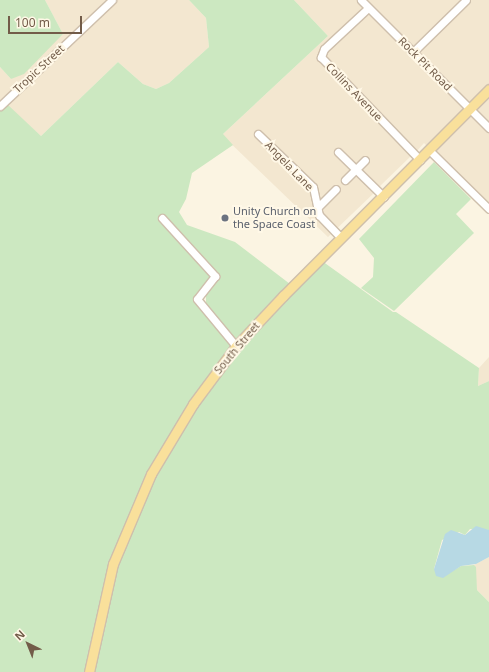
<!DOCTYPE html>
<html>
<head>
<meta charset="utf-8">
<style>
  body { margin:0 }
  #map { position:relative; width:489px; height:672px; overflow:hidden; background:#fbf4e2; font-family:"Noto Sans",sans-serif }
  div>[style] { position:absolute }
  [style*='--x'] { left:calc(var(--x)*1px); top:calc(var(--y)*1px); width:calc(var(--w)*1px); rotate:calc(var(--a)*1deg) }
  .residential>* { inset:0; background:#f3e7d0 }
  .green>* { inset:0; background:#cce8c1 }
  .water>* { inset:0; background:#b7d9e4 }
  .roads { filter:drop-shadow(1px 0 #cebfac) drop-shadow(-1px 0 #cebfac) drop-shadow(0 1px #cebfac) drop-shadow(0 -1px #cebfac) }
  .minor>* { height:7px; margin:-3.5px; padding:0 3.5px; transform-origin:3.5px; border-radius:3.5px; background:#fff }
  .major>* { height:9px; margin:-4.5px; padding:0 4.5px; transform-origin:4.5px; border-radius:4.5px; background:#f9e09b }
  .dots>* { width:11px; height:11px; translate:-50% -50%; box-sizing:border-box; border:2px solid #fff8e7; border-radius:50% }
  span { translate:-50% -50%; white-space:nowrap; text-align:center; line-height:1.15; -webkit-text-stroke:4px #fff8e7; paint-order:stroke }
  .street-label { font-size:11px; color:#725c49 }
  .worship-label { font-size:11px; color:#5b616d }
  .left { translate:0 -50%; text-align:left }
  .north { position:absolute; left:8px; top:624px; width:40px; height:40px; -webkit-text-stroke:3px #fff8e7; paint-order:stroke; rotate:317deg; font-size:11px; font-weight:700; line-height:16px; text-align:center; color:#725c49 }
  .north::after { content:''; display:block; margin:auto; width:14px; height:18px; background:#725c49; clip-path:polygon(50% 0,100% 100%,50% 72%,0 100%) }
  .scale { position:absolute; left:8px; top:16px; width:74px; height:18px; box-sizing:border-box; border:2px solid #725c49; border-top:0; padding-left:5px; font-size:12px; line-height:14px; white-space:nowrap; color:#725c49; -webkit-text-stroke:3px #fff8e7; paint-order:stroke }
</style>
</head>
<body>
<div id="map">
  <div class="residential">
    <div style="clip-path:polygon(45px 0,108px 0,0 102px,0 67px,11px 79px,63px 34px)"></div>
    <div style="clip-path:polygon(117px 0,189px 0,206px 18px,209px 47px,169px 83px,156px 89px,143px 84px,118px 62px,41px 136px,6px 105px)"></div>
    <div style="clip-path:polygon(294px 0,358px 0,365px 7px,322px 47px,319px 57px,412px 155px,378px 188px,359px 170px,368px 160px,365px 156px,355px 166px,338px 149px,335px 152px,351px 170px,341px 180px,345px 184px,355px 174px,375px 192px,328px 237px,222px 135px,328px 36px)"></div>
    <div style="clip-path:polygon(365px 0,462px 0,413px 48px)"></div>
    <div style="clip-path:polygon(470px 0,489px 0,489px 85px,470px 105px,417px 52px)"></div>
    <div style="clip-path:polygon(369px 12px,466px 108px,428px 147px,424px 143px,416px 152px,324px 57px,325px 53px)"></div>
    <div style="clip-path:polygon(489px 94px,489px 125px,474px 109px)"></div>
    <div style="clip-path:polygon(470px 112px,489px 132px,489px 205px,433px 150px)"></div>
    <div style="clip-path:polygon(489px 357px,489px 381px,478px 386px,479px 368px)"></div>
    <div style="clip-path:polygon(489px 557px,489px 602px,477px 590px,474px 565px)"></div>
  </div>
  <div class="green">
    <div style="clip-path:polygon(0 0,45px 0,63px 34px,24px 74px,11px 79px,0 67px)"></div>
    <div style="clip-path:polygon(189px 0,294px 0,328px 36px,223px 134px,233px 145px,192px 173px,186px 199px,179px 212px,187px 225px,235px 242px,290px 284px,236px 342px,206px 305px,206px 292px,217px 278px,161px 215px,158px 218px,212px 276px,195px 297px,232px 346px,190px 403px,111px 563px,87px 672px,0 672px,0 110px,7px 104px,41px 136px,118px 62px,143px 84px,156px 89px,169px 83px,209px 47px,206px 18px)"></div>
    <div style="clip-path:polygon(434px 162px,471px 199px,456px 214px,474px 233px,394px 311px,361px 288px,373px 277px,374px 258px,359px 239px)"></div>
    <div style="clip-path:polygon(322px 261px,393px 312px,396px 312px,479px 368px,478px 386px,489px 381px,489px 530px,470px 529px,465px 535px,459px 532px,442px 540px,434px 569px,449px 573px,461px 566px,474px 565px,476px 567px,477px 590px,489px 602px,489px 672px,92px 672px,116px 566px,154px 476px,195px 406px,238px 349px)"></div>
  </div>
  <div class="water">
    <div style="clip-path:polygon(476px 526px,489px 530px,489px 557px,476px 564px,461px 566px,443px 578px,436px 576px,434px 569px,445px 534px,451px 530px,465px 535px)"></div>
  </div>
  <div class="roads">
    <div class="minor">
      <div style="--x:361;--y:0;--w:181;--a:45"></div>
      <div style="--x:368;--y:8;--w:60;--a:137"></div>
      <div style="--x:324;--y:49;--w:9;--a:111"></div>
      <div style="--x:321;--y:57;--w:143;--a:46.1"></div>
      <div style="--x:413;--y:52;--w:74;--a:-44.5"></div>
      <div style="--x:0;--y:106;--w:154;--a:-43.4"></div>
      <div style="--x:258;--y:134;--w:76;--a:43.9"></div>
      <div style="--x:313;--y:187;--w:29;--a:78"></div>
      <div style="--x:319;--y:215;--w:32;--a:46"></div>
      <div style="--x:429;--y:150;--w:84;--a:44.5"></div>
      <div style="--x:338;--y:152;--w:64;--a:44.4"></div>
      <div style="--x:345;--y:180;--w:28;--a:-45"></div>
      <div style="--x:318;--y:207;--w:25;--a:-45"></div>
      <div style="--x:162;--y:218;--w:79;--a:47.6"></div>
      <div style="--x:215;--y:276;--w:29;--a:128"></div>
      <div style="--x:197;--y:299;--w:61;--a:50.3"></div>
    </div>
    <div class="major">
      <div style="--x:89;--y:672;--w:111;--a:-77.5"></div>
      <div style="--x:113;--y:564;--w:98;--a:-67.1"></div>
      <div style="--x:151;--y:474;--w:82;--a:-59"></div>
      <div style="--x:193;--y:404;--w:72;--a:-53.4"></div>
      <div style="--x:236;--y:346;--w:69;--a:-46.8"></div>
      <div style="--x:283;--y:296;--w:292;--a:-45.1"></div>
    </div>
  </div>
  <div class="dots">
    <div style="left:225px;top:218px;background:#6b7280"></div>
  </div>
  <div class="street-label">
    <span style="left:425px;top:64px;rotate:45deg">Rock Pit Road</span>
    <span style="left:39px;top:69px;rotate:-43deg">Tropic Street</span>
    <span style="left:354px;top:92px;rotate:46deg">Collins Avenue</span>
    <span style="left:289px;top:166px;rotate:46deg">Angela Lane</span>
    <span style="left:237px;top:348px;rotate:-50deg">South Street</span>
  </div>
  <div class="worship-label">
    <span class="left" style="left:233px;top:218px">Unity Church on<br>the Space Coast</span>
  </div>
  <div class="north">N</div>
  <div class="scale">100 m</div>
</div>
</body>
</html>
